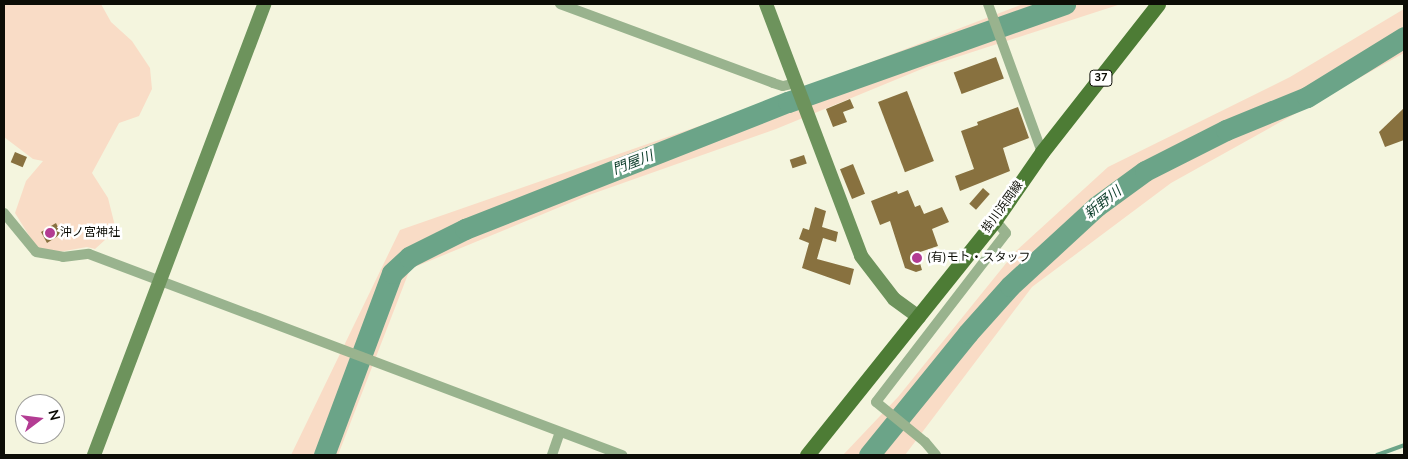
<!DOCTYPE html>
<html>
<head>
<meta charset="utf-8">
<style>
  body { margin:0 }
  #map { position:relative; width:1408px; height:459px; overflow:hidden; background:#f4f5de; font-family:"Nunito Sans","Noto Sans JP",sans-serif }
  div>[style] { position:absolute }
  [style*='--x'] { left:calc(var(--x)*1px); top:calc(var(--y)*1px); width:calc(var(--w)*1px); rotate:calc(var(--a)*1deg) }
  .green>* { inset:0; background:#f9dcc6 }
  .stream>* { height:4px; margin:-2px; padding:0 2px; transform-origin:2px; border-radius:2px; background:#6ba488 }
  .river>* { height:21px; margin:-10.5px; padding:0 10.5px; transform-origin:10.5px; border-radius:10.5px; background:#6ba488 }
  .building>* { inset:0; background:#88713f; transform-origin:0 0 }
  .street>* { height:10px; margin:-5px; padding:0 5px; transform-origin:5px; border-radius:5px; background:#99b38e }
  .secondary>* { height:14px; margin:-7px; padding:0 7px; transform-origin:7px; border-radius:7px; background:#6d935c }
  .primary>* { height:15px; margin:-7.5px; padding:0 7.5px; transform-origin:7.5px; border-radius:7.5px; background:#4d7c35 }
  .dots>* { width:14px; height:14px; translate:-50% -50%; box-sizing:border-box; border:2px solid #fff; border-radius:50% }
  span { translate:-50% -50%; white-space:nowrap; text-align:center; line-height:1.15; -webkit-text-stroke:5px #fff; paint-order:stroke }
  .shield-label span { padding:1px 4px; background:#fff; border:1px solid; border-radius:4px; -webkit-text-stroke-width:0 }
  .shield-label { font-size:11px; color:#0c0d06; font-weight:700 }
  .street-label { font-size:12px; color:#0c0d06 }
  .poi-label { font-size:12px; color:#0c0d06 }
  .left { translate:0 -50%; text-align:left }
  .water-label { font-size:14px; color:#0c3d2a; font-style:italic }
  .frame { position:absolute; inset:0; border:5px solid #0c0d06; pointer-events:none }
  .north { position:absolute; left:15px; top:394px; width:50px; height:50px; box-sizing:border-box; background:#fff; border:1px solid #9e9e9b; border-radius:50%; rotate:75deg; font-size:14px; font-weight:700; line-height:20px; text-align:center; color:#0c0d06 }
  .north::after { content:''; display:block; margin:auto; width:18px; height:22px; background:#b33c93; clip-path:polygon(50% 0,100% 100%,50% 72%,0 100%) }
</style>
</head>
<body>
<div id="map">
  <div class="green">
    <div style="clip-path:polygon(4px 4px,101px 4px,111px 22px,132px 41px,150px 68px,152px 89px,139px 116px,119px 123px,92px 173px,108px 198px,116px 230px,95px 249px,87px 247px,59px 252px,38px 250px,15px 213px,26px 181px,43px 161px,33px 159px,4px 137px)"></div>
    <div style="clip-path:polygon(1023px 4px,1121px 4px,929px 66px,776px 129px,589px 195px,410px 269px,338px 455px,291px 455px,400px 230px,751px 108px)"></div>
    <div style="clip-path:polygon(1404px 9px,1404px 53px,1171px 183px,1032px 287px,905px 455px,843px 455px,898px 397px,1016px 251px,1108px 167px,1290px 77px)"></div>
  </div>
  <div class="stream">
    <div style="--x:1377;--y:455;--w:29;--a:-20"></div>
  </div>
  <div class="river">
    <div style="--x:324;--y:455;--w:194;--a:-69.5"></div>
    <div style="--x:392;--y:273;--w:23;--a:-43"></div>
    <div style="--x:409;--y:257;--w:63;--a:-26.6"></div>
    <div style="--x:465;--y:229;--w:347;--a:-21.5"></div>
    <div style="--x:788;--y:102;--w:294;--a:-19.5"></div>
    <div style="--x:869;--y:455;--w:157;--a:-50.9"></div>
    <div style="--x:968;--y:333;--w:63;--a:-48.2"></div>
    <div style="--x:1010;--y:286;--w:118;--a:-42.6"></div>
    <div style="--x:1097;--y:206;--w:59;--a:-36.1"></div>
    <div style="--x:1145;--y:171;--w:91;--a:-26.8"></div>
    <div style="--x:1226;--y:130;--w:87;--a:-22.2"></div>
    <div style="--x:1307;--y:97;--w:114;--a:-31.7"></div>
  </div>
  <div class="building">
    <div style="left:996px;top:57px;width:23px;height:45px;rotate:70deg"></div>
    <div style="left:907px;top:91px;width:75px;height:31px;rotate:69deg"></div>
    <div style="clip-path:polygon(850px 99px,854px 108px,843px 112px,847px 122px,833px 127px,826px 109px)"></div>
    <div style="clip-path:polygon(1018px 107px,1029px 138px,1003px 148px,1010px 171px,960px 191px,955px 176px,974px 169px,961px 131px,978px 125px,977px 122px)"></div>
    <div style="clip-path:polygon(1404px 108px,1404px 140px,1385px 147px,1379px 132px)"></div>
    <div style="left:15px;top:152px;width:13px;height:11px;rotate:23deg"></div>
    <div style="left:804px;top:155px;width:9px;height:15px;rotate:72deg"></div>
    <div style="left:853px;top:164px;width:32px;height:14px;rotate:68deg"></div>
    <div style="left:983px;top:188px;width:9px;height:21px;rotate:41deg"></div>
    <div style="clip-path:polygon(908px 190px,915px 207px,920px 205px,924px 214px,942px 207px,949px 222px,932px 229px,938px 246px,917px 253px,922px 270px,916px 272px,905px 268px,890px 221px,880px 225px,871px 201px,897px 191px,898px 194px)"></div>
    <div style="clip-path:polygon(815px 207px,826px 211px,822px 227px,838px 232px,836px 242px,823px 238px,817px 259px,854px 269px,850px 285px,802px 268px,809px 243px,799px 239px,803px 228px,809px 230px)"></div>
    <div style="clip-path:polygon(56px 223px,61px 234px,47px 243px,41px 232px)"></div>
  </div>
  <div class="street">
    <div style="--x:560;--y:4;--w:227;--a:20.3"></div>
    <div style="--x:773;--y:83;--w:10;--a:17"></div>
    <div style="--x:783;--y:86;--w:13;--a:-13"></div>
    <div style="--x:988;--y:4;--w:158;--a:70"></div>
    <div style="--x:4;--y:213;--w:50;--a:50.6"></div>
    <div style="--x:36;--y:252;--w:27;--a:10"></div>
    <div style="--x:63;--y:257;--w:26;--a:-7"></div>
    <div style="--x:89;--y:254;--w:570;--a:20.66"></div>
    <div style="--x:552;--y:455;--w:24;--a:-71"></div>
    <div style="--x:936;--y:455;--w:17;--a:-130"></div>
    <div style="--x:925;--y:442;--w:63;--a:-140.8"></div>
    <div style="--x:876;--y:402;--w:213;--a:-52.4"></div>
    <div style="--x:1006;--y:233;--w:17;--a:-130"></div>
  </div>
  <div class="secondary">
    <div style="--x:766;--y:4;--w:269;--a:69.3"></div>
    <div style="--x:861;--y:256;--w:54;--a:52.5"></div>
    <div style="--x:894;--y:299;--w:31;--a:36"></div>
    <div style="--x:94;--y:455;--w:482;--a:-69.3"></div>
  </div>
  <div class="primary">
    <div style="--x:807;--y:455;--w:301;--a:-51.3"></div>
    <div style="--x:995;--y:220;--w:83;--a:-55.3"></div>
    <div style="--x:1042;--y:152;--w:188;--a:-51.9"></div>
  </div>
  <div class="dots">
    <div style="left:50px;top:233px;background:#b33c93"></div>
    <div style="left:917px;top:258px;background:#b33c93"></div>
  </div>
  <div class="shield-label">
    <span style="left:1101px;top:78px">37</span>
  </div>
  <div class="street-label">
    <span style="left:1003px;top:207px;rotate:-54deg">掛川浜岡線</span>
  </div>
  <div class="poi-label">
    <span class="left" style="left:60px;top:233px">沖ノ宮神社</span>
    <span class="left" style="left:927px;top:258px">(有)モト・スタッフ</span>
  </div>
  <div class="water-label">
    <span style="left:633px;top:163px;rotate:-21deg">門屋川</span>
    <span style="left:1103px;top:203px;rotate:-38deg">新野川</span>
  </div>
  <div class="frame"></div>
  <div class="north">N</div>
</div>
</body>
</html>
